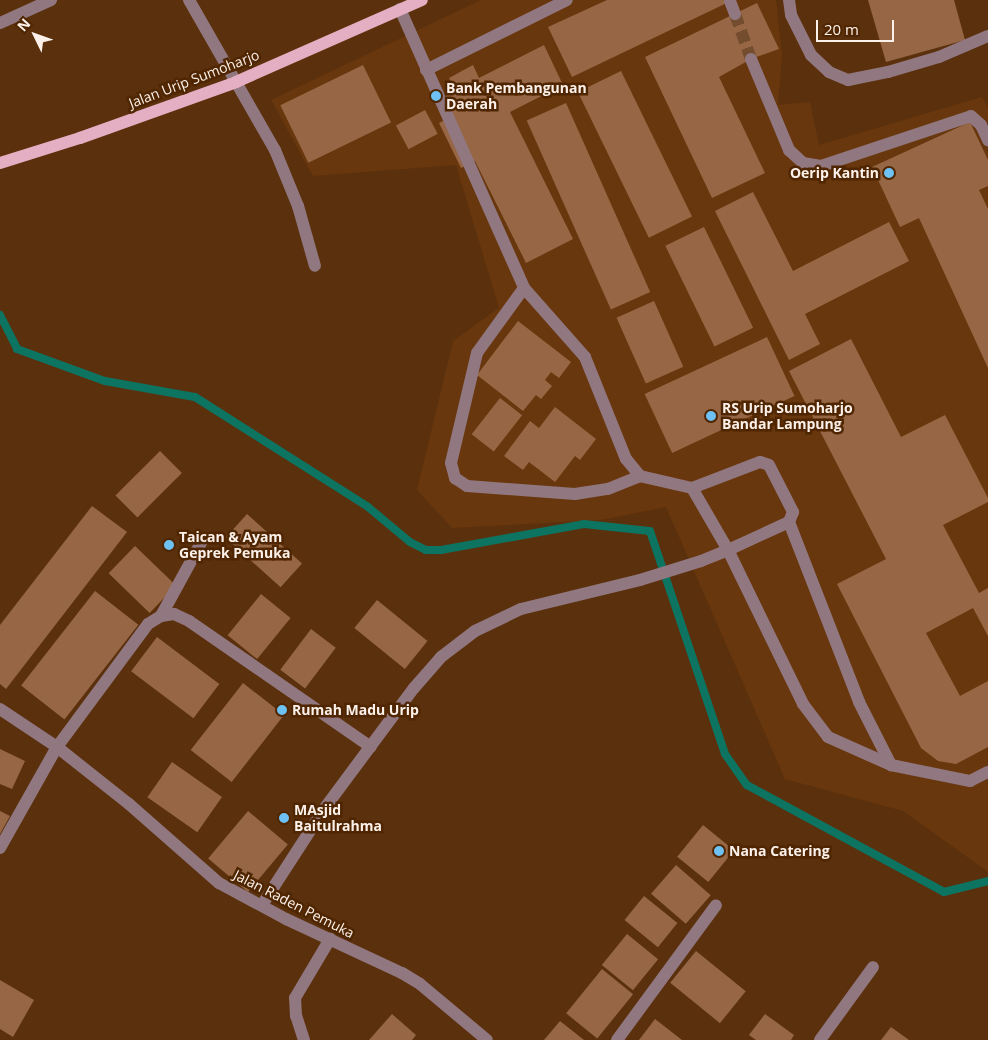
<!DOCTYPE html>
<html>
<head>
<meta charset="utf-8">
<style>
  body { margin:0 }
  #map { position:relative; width:988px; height:1040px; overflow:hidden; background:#5b300d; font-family:"Open Sans",sans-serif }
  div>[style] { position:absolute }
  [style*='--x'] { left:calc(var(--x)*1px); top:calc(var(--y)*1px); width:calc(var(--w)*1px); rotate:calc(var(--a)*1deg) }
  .built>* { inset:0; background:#69370d }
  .stream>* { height:8px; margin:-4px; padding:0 4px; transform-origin:4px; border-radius:4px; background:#0c7461 }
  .building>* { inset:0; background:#976745; transform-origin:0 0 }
  .minor-tunnel>* { height:12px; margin-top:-6px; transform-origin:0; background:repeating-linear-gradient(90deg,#734d2e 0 12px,transparent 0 18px) }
  .minor>* { height:12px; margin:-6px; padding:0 6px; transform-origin:6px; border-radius:6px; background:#917780 }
  .major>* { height:12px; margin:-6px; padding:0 6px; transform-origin:6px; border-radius:6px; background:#e4afc2 }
  .dots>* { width:14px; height:14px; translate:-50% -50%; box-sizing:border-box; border:2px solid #4f2601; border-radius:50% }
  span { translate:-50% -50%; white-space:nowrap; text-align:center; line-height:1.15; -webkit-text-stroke:5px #4f2601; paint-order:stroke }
  .street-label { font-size:14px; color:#fcf1ea }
  .poi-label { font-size:14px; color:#fcf1ea; font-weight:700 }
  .left { translate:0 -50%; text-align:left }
  .right { translate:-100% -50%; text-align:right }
  .north { position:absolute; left:10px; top:10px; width:50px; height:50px; -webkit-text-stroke:4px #4f2601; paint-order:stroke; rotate:312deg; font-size:14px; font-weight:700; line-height:20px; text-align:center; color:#fcf1ea }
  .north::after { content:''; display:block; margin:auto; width:18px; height:22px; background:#fcf1ea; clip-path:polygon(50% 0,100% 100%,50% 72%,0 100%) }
  .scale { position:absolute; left:816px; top:20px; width:78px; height:22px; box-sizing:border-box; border:2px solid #fcf1ea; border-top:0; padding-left:6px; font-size:15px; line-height:18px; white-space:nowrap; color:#fcf1ea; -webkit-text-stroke:4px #4f2601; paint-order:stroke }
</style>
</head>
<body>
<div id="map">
  <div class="built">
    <div style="clip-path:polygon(481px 0,776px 0,782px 55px,778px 105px,810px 102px,819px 145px,982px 97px,988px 109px,988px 872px,903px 811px,785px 779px,666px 507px,601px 520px,452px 528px,417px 490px,453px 341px,499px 308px,456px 165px,313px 176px,271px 100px)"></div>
  </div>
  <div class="stream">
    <div style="--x:0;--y:315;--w:38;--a:63"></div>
    <div style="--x:17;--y:349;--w:94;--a:20"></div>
    <div style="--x:105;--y:381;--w:91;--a:10.1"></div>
    <div style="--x:195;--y:397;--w:205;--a:32.4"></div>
    <div style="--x:368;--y:507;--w:55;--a:39.8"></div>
    <div style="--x:410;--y:542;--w:18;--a:27"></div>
    <div style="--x:426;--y:550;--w:15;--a:0"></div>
    <div style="--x:441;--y:550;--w:145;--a:-10.3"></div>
    <div style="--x:584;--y:524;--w:66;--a:6.1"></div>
    <div style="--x:650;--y:531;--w:235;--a:71.4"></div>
    <div style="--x:725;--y:754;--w:38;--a:55"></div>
    <div style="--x:747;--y:785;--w:224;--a:28.5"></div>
    <div style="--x:944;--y:892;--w:45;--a:-14"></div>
  </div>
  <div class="building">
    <div style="clip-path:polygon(607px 0,733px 0,572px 77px,548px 27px)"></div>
    <div style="clip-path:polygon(868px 0,954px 0,965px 40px,886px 62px)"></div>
    <div style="clip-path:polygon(757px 3px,779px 49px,751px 59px,719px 77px,765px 173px,712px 198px,645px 57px)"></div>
    <div style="clip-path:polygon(544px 45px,563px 85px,510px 112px,573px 239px,526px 263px,475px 161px,461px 168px,439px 123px,453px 116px,443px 97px,455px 91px,449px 78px,473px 65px,479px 78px)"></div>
    <div style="left:363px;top:65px;width:64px;height:92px;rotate:64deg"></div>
    <div style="left:621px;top:71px;width:162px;height:48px;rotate:64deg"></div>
    <div style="left:566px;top:103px;width:207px;height:43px;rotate:66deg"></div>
    <div style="left:425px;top:110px;width:27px;height:33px;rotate:62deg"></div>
    <div style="clip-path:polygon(970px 122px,988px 160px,988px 186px,979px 190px,988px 209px,988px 368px,919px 218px,900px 227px,872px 167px)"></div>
    <div style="clip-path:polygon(753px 192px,793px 271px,889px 222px,909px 261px,805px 314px,820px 344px,789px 360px,715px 211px)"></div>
    <div style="left:704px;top:227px;width:112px;height:43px;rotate:64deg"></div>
    <div style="left:654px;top:301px;width:72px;height:41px;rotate:66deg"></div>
    <div style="clip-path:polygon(518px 321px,571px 362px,559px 378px,551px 372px,545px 380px,552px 386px,541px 399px,536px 395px,523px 411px,477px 375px)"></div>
    <div style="left:767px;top:337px;width:65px;height:135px;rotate:65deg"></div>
    <div style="clip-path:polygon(851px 339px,901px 437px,945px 415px,988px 498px,988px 502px,943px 525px,979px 593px,988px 588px,988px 636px,973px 608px,926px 633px,960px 696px,988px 681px,988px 747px,956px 764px,938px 761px,921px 748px,837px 584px,886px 559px,789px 371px)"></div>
    <div style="left:500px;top:398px;width:28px;height:46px;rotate:38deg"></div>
    <div style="clip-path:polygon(555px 407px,596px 439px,580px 460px,575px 456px,555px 482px,529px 462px,523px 470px,504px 456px,530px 421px,539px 428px)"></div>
    <div style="left:160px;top:451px;width:31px;height:63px;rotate:45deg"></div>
    <div style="clip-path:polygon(92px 506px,127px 532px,6px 689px,0 684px,0 625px)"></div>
    <div style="left:247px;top:514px;width:74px;height:32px;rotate:42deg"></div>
    <div style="left:135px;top:546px;width:57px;height:38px;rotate:44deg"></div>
    <div style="left:95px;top:591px;width:55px;height:120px;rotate:38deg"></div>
    <div style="left:261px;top:594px;width:38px;height:53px;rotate:39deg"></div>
    <div style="left:377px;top:600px;width:65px;height:36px;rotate:39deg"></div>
    <div style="left:311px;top:629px;width:31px;height:51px;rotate:37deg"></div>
    <div style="left:157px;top:637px;width:78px;height:43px;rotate:37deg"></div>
    <div style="left:243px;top:683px;width:52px;height:85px;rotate:38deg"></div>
    <div style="clip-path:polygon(0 749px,25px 761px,12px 789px,0 784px)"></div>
    <div style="left:172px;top:762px;width:61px;height:43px;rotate:35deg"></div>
    <div style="clip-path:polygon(0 811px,10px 816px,0 834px)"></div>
    <div style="left:248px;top:811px;width:52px;height:62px;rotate:40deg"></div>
    <div style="left:703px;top:825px;width:40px;height:41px;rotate:39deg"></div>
    <div style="left:676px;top:865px;width:46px;height:38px;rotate:41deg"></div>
    <div style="left:644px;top:896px;width:43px;height:31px;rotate:39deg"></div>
    <div style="left:627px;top:934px;width:40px;height:40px;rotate:39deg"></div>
    <div style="left:696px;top:951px;width:64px;height:41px;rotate:39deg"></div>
    <div style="left:602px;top:969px;width:40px;height:57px;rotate:39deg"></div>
    <div style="clip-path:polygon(0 980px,34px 1000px,13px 1037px,0 1029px)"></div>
    <div style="clip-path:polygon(392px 1014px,416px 1035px,412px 1040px,369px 1040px)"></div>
    <div style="clip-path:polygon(765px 1014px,794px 1035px,791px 1040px,756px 1040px,749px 1035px)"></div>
    <div style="clip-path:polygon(655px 1019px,682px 1040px,639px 1040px)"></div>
    <div style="clip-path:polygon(560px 1021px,584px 1040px,544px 1040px)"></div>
    <div style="clip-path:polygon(891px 1027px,909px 1040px,881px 1040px)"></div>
  </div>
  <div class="minor-tunnel">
    <div style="--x:735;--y:14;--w:48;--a:70.4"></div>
  </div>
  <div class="minor">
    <div style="--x:189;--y:0;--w:173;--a:60.2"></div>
    <div style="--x:275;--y:150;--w:61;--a:67.7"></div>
    <div style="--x:298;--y:206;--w:62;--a:74.2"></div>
    <div style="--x:789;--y:0;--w:15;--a:82"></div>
    <div style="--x:791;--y:15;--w:45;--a:63.4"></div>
    <div style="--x:811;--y:55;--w:25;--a:43"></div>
    <div style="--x:829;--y:72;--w:21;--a:23"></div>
    <div style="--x:848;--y:80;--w:41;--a:-11.3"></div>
    <div style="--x:888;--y:72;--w:53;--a:-16.4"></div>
    <div style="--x:939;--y:57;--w:53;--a:-23.2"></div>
    <div style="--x:730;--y:1;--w:14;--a:69"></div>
    <div style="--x:400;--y:9;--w:305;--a:66"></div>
    <div style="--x:0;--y:23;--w:56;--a:-24.3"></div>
    <div style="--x:751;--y:59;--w:99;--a:67.3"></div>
    <div style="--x:789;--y:150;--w:19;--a:43"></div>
    <div style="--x:803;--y:163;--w:18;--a:9"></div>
    <div style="--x:821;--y:166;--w:158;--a:-18.4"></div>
    <div style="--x:971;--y:116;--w:13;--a:42"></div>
    <div style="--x:981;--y:125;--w:17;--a:65"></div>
    <div style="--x:426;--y:70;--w:157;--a:-26.4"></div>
    <div style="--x:692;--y:488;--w:73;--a:-20.9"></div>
    <div style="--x:760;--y:462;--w:9;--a:18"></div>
    <div style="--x:769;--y:465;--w:53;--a:62.9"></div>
    <div style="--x:793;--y:512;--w:11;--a:112"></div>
    <div style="--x:789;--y:522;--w:67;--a:155.3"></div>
    <div style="--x:728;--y:550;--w:171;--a:64"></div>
    <div style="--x:803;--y:704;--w:41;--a:52.9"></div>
    <div style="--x:828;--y:737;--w:69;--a:24"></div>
    <div style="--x:891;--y:765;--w:81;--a:11.4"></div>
    <div style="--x:970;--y:781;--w:20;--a:-27"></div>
    <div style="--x:789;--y:522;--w:193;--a:68.7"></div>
    <div style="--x:859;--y:702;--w:71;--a:63.1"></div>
    <div style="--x:161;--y:616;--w:83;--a:-61.3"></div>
    <div style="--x:0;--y:709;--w:69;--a:33.7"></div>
    <div style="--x:57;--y:747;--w:92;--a:38.4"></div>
    <div style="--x:129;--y:804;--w:120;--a:41.3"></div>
    <div style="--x:219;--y:883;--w:76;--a:28.2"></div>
    <div style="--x:286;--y:919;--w:128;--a:25"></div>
    <div style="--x:402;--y:973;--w:21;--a:31"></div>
    <div style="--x:420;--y:984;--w:87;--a:39.9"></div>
    <div style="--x:0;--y:848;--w:116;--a:-60.6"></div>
    <div style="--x:57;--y:747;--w:153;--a:-53.5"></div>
    <div style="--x:148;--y:624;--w:15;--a:-32"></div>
    <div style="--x:161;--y:616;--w:13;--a:-9"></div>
    <div style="--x:174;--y:614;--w:17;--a:25"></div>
    <div style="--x:189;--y:621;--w:221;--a:34.7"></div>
    <div style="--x:262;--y:905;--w:114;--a:-57.1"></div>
    <div style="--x:324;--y:809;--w:151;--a:-53.4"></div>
    <div style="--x:414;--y:688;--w:41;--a:-48.9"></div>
    <div style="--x:441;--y:657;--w:43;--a:-37.4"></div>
    <div style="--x:475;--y:631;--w:51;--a:-25.6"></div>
    <div style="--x:521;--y:609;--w:122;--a:-13.7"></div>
    <div style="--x:640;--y:580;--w:64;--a:-17.3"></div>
    <div style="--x:701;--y:561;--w:29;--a:-22"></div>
    <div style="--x:728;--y:550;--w:72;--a:-120.1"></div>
    <div style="--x:692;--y:488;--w:53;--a:-167"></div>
    <div style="--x:640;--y:476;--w:22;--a:-129"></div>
    <div style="--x:626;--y:459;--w:110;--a:-111.9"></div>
    <div style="--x:585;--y:357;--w:92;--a:-131.5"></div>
    <div style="--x:524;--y:288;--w:80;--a:125.9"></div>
    <div style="--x:477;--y:353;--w:113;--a:103.3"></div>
    <div style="--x:451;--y:463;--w:16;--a:75"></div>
    <div style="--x:455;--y:478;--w:14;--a:34"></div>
    <div style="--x:467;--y:486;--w:108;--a:4.2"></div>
    <div style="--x:575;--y:494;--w:33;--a:-9"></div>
    <div style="--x:608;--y:489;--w:35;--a:-22"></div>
    <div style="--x:304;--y:1040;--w:25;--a:-108"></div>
    <div style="--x:296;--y:1016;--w:18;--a:-93"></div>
    <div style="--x:295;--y:998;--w:69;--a:-59.3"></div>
    <div style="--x:617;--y:1040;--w:167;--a:-53.7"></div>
    <div style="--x:820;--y:1040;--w:90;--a:-54"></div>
  </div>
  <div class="major">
    <div style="--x:0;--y:163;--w:84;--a:-17.4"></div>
    <div style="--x:80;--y:138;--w:166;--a:-19.7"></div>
    <div style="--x:236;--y:82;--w:203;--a:-23.8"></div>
  </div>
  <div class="dots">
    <div style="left:436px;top:96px;background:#6dc2f3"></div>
    <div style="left:889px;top:173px;background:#6dc2f3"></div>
    <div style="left:711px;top:416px;background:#6dc2f3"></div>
    <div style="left:169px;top:545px;background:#6dc2f3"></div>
    <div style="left:282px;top:710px;background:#6dc2f3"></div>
    <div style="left:284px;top:818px;background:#6dc2f3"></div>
    <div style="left:719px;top:851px;background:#6dc2f3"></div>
  </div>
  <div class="street-label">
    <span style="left:194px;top:79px;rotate:-21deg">Jalan Urip Sumoharjo</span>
    <span style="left:294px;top:904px;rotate:27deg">Jalan Raden Pemuka</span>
  </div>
  <div class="poi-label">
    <span class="left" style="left:446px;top:96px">Bank Pembangunan<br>Daerah</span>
    <span class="right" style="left:879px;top:173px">Oerip Kantin</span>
    <span class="left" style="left:722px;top:416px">RS Urip Sumoharjo<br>Bandar Lampung</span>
    <span class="left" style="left:179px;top:545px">Taican &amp; Ayam<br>Geprek Pemuka</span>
    <span class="left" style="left:292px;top:710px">Rumah Madu Urip</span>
    <span class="left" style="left:294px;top:818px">MAsjid<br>Baitulrahma</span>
    <span class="left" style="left:729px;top:851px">Nana Catering</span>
  </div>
  <div class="north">N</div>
  <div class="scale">20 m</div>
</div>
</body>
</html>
